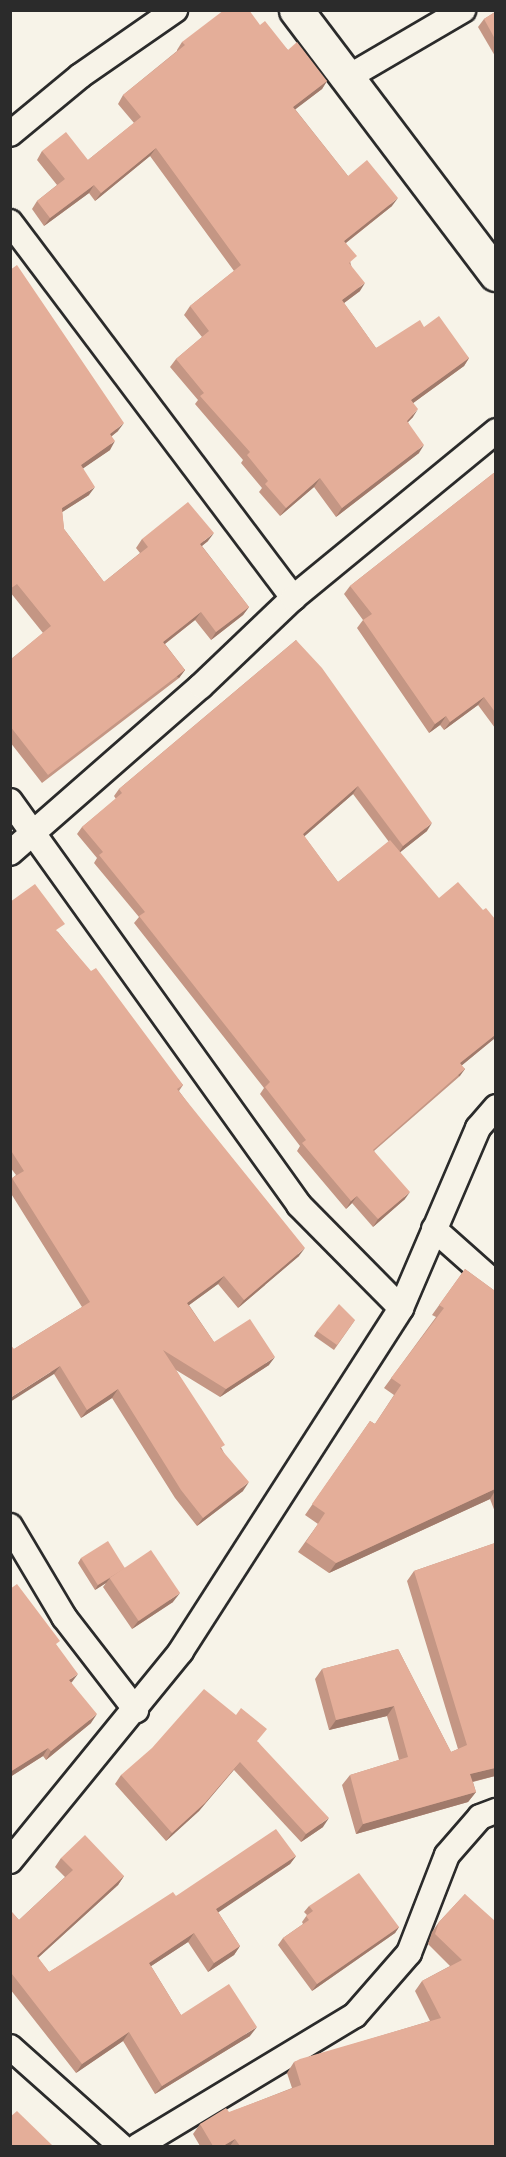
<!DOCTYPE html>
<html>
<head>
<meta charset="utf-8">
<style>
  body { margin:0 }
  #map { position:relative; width:506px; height:2157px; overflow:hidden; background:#f7f3e8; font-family:Delius,sans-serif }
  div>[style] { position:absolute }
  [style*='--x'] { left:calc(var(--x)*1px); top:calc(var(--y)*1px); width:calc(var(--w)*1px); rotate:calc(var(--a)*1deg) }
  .roads { filter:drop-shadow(2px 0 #2b2b2b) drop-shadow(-2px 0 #2b2b2b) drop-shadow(0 2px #2b2b2b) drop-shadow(0 -2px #2b2b2b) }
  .minor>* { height:24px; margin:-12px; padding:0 12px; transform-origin:12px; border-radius:12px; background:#f7f3e8 }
  .secondary>* { height:33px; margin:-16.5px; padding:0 16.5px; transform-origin:16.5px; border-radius:16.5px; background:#f7f3e8 }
  .wall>* { inset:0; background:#c49684 }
  .shaded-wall>* { inset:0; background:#a07a6b; transform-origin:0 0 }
  .building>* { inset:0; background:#e4ae99; transform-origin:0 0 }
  span { translate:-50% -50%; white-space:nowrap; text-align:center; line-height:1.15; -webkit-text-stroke:6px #f7f3e8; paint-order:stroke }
  .frame { position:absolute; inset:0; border:12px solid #2b2b2b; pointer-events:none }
</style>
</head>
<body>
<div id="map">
  <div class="roads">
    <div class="minor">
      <div style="--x:345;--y:79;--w:137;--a:-30.3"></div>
      <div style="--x:10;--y:134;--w:91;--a:-39.6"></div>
      <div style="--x:80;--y:76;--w:116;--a:-34.8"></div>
      <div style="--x:10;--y:222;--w:471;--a:53"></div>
      <div style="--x:10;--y:801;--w:497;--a:54.4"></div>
      <div style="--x:299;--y:1205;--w:145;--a:45.3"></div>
      <div style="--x:10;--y:853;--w:254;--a:-41.2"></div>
      <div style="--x:201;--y:686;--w:127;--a:-43.7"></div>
      <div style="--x:293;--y:598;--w:263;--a:-39.4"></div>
      <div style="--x:434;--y:1229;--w:83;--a:41.6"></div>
      <div style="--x:10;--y:1526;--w:106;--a:59.3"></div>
      <div style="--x:64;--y:1617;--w:118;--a:52.3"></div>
      <div style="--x:10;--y:1861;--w:271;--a:-50.8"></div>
      <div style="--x:181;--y:1651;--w:407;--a:-57.3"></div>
      <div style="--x:401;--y:1308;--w:196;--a:-66.8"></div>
      <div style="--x:478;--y:1128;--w:28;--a:-49"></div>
      <div style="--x:10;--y:2047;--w:149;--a:41.7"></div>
      <div style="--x:138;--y:2146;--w:253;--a:-31.1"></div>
      <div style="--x:355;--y:2015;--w:82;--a:-48.9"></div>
      <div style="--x:409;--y:1953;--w:105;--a:-68.8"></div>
      <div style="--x:447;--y:1855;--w:50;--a:-49"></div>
      <div style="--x:480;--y:1817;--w:17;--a:-21"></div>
    </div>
    <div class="secondary">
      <div style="--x:296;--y:10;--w:331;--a:52.9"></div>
    </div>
  </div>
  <div class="wall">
    <div style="clip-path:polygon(495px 12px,495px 56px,478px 27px,484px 19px)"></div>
    <div style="clip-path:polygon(260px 25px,288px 50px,327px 81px,322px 89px,295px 109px,348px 176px,392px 206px,346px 243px,351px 265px,360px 291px,344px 303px,376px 348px,424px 327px,469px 358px,464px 366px,413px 403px,413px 417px,408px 422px,419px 453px,336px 517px,314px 487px,280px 516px,259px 492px,262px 488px,241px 463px,243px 460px,195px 404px,198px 400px,170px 367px,176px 359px,202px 337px,184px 315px,190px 306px,234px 271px,150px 156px,95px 201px,89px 193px,44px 226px,32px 209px,37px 201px,57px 185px,37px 160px,42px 151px,88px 160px,134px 123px,118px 104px,123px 95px,177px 51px,177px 50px,182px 42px)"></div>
    <div style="clip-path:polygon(10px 270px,118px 431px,112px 436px,110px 450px,83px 468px,89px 495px,62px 512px,64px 529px,104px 582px,140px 553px,136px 548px,142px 539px,208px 541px,202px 546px,249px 607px,243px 615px,211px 640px,195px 620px,165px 644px,185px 670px,179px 678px,42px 783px,10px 742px,10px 660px,43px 633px,10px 592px)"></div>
    <div style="clip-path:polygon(495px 472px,495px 728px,478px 705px,444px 730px,440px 725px,429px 733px,357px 628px,363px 620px,344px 594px,350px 586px)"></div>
    <div style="clip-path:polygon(evenodd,296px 640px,427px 831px,400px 852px,495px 1038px,462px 1065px,460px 1076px,374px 1151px,405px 1199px,373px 1227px,352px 1203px,346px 1209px,297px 1151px,300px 1146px,260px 1094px,264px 1088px,134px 923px,139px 917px,94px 863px,97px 858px,77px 834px,82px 827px,116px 799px,114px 796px,119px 789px,296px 640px,353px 794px,389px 842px,338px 882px,304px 836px,353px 794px)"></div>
    <div style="clip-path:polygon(10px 902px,58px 932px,183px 1085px,179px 1091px,299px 1256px,238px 1308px,218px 1284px,189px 1305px,214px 1342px,269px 1365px,220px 1397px,176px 1370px,222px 1449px,243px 1491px,197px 1526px,175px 1498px,112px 1398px,81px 1418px,54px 1374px,14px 1349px,82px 1307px,10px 1192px,10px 1180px,16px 1175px,10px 1167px)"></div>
    <div style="clip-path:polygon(465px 1269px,495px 1291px,495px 1512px,490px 1499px,329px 1573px,298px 1552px,318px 1524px,305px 1515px,370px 1421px,375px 1424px,394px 1395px,384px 1388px,436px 1317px,432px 1315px)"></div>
    <div style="clip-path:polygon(355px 1320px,334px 1350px,314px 1336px,317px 1331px)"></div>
    <div style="clip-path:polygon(495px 1543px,495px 1776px,473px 1782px,476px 1792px,468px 1802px,356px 1834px,342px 1785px,350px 1775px,399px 1760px,387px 1716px,329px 1730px,315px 1679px,322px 1669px,398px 1649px,451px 1752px,458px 1749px,407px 1581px,414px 1571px)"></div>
    <div style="clip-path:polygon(81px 1558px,125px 1568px,173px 1602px,132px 1629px,103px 1587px,106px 1583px,95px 1590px,78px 1563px)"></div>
    <div style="clip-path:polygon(10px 1589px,57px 1646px,71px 1682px,91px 1723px,46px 1760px,43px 1756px,10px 1777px)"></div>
    <div style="clip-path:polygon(258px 1742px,323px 1827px,301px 1842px,234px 1770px,199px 1811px,166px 1841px,115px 1784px,121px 1775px)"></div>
    <div style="clip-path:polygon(296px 1856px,290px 1864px,218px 1912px,240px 1946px,234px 1955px,208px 1972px,188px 1942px,151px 1966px,181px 2015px,250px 2036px,155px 2094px,123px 2041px,76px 2073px,10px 1989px,10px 1910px,19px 1920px,65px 1877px,55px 1867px,61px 1858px,124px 1876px,118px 1885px,38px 1958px,49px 1972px,176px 1896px)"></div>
    <div style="clip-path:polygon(465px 1894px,495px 2146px,200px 2146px,193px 2134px,200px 2124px,292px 2088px,287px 2073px,294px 2062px,430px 2021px,415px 1991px,422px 1981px,450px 1966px,428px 1944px,432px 1932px,439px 1922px)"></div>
    <div style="clip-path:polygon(309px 1906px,399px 1927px,395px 1933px,312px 1991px,278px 1945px,283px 1938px,303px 1924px,302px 1922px,307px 1915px,304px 1912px)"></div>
  </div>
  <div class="shaded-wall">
    <div style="clip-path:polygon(327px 81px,322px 89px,288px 115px,293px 107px)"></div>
    <div style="clip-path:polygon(156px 148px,150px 156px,95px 201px,101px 193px)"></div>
    <div style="clip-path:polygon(94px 185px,89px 193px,44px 226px,50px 218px)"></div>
    <div style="clip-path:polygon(398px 198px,392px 206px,338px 249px,344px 241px)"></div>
    <div style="clip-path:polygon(365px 283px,360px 291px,336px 309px,342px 300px)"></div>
    <div style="clip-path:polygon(469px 358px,464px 366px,405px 409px,411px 400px)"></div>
    <div style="clip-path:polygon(418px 409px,413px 417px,401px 429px,407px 421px)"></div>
    <div style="clip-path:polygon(124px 423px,118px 431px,104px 442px,110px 434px)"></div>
    <div style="clip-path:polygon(115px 441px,110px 450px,75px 474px,81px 465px)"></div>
    <div style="clip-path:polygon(424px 445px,419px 453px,336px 517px,342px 508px)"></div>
    <div style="clip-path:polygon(320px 478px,314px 487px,280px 516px,286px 508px)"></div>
    <div style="clip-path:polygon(95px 487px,89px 495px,56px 516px,62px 508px)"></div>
    <div style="clip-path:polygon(214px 533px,208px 541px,194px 552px,200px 544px)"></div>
    <div style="clip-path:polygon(249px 607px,243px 615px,211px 640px,216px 632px)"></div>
    <div style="clip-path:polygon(201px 612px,195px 620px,157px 650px,163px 642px)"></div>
    <div style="left:185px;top:670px;width:10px;height:173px;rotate:127deg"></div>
    <div style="clip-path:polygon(484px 697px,478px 705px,444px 730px,450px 722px)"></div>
    <div style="clip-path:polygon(446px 716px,440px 725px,429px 733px,435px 724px)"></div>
    <div style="clip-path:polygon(358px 786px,353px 794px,298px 842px,303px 834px)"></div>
    <div style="clip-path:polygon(432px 823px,427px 831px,398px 854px,403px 846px)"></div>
    <div style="clip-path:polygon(495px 1035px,495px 1038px,455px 1071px,460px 1063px)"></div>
    <div style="left:465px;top:1069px;width:9px;height:123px;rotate:126deg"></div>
    <div style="clip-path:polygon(410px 1192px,405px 1199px,373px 1227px,378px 1219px)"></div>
    <div style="clip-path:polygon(357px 1196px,352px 1203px,346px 1209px,351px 1201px)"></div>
    <div style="clip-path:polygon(305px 1248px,299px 1256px,238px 1308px,244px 1300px)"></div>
    <div style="clip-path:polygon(224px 1276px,218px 1284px,181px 1311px,187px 1303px)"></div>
    <div style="clip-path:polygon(275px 1357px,269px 1365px,220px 1397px,226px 1389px)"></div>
    <div style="clip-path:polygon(60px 1366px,54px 1374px,10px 1402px,10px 1398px)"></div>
    <div style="clip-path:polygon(118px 1389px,112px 1398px,81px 1418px,87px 1410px)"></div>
    <div style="clip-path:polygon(249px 1482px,243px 1491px,197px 1526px,203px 1518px)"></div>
    <div style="clip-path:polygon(495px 1489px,495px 1491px,490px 1499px,329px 1573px,336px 1563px)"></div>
    <div style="clip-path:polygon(110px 1578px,106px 1583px,95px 1590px,98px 1585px)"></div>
    <div style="clip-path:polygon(180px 1593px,173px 1602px,132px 1629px,139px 1620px)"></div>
    <div style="clip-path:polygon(78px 1674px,72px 1682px,63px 1688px,69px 1680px)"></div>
    <div style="clip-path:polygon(394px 1706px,387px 1716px,329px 1730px,336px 1720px)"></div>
    <div style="clip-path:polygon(97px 1714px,91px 1723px,46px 1760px,51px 1751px)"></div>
    <div style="clip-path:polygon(48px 1748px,43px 1756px,10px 1777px,10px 1772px)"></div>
    <div style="clip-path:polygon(240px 1762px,199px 1811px,166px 1841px,172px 1833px)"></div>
    <div style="clip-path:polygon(495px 1768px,495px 1776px,463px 1784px,470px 1774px)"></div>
    <div style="clip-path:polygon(476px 1792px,468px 1802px,356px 1834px,363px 1824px)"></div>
    <div style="clip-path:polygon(329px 1818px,323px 1827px,301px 1842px,306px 1834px)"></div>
    <div style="clip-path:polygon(296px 1856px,290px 1864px,210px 1918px,216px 1909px)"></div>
    <div style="clip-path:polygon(124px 1876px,118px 1885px,30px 1965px,37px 1956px)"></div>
    <div style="clip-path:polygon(399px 1927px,395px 1933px,312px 1991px,317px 1984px)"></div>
    <div style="clip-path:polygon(194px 1933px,188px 1942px,142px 1972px,149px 1963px)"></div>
    <div style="clip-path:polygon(240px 1946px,234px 1955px,208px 1972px,214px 1963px)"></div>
    <div style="clip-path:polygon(257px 2027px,250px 2036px,155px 2094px,162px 2086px)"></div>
    <div style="clip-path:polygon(129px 2032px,123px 2041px,76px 2073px,82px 2064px)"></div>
    <div style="clip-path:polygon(235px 2139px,230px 2146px,223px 2146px)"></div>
  </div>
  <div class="building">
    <div style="clip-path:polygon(224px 10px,249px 10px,260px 25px,265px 21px,288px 50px,297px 42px,327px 81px,293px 107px,348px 176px,367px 160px,398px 198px,344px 241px,357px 256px,349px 263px,365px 283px,342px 300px,376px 348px,420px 320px,424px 327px,439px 316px,469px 358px,411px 400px,418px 409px,407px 421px,424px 445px,342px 508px,320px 478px,286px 508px,265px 484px,268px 481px,247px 455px,250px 452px,200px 396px,204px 393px,176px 359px,209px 331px,190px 306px,241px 265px,156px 148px,101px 193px,94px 185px,50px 218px,37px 201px,65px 179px,42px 151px,66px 132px,88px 160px,141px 117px,123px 95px,185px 45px,182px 42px)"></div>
    <div style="clip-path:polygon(495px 12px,495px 39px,484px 19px)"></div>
    <div style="clip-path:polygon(17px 265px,124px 423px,110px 434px,115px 441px,81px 465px,95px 487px,62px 508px,64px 529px,104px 582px,148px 547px,142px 539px,188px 502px,214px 533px,200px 544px,249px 607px,216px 632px,201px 612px,163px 642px,185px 670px,48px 775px,10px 726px,10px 660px,51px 626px,17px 584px,10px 589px,10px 270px)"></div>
    <div style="clip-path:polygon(495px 472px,495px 712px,484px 697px,450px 722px,446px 716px,435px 724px,363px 620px,372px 614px,350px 586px)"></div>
    <div style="clip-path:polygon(296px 640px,322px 668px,432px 823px,403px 846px,358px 786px,303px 834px,338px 882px,390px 840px,439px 898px,458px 882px,483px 910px,486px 908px,495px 919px,495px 1035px,460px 1063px,465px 1069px,373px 1150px,410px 1192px,378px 1219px,357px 1196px,351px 1201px,302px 1143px,306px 1140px,265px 1087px,270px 1082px,139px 916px,145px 912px,99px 855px,103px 852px,82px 827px,122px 793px,119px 789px)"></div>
    <div style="clip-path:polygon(35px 884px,65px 924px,56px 930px,91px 971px,96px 968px,183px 1085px,177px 1089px,305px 1248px,244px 1300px,224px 1276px,187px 1303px,214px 1342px,250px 1319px,275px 1357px,226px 1389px,163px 1350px,225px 1445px,220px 1448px,249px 1482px,203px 1518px,181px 1490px,118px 1389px,87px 1410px,60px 1366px,10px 1398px,10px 1344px,14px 1349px,90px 1302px,12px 1178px,24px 1171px,10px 1149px,10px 902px)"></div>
    <div style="clip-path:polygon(465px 1269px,495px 1291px,495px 1489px,336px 1563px,306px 1542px,325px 1513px,312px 1504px,370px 1421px,375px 1424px,401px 1385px,391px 1378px,444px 1308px,439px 1305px)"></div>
    <div style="clip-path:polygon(339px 1304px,355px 1320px,337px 1345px,317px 1331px)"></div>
    <div style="left:108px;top:1541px;width:32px;height:32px;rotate:58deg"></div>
    <div style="clip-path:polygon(495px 1543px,495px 1768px,470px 1774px,476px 1792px,363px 1824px,350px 1775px,408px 1757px,394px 1706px,336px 1720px,322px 1669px,398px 1649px,451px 1752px,467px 1745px,414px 1571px)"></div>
    <div style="left:151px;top:1550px;width:52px;height:50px;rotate:56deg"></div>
    <div style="clip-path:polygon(17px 1584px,60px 1641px,56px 1644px,78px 1674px,69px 1680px,97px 1714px,51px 1751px,48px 1748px,10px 1772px,10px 1589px)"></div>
    <div style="clip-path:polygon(204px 1689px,236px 1715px,241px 1708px,267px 1729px,257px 1741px,329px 1818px,306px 1834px,240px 1762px,205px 1803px,172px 1833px,121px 1775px,152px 1748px)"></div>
    <div style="clip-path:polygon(276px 1829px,296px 1856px,216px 1909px,240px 1946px,214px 1963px,194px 1933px,149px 1963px,181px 2015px,229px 1984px,257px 2027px,162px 2086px,129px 2032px,82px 2064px,12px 1974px,10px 1976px,10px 1910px,19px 1920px,73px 1870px,61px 1858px,85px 1835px,124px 1876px,37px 1956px,49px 1972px,173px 1892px,176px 1896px)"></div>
    <div style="clip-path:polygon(359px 1873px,399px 1927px,317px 1984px,283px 1938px,309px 1920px,306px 1916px,313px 1911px,309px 1906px)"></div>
    <div style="clip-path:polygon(465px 1894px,495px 1921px,495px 2146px,240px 2146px,235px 2139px,223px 2146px,213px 2146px,200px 2124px,226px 2108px,229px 2112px,301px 2085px,294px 2062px,300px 2059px,441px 2018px,422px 1981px,462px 1960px,435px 1934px,439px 1922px)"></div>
    <div style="clip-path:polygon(17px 2111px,53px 2146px,10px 2146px,10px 2117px)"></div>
  </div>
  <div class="frame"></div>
</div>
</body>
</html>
